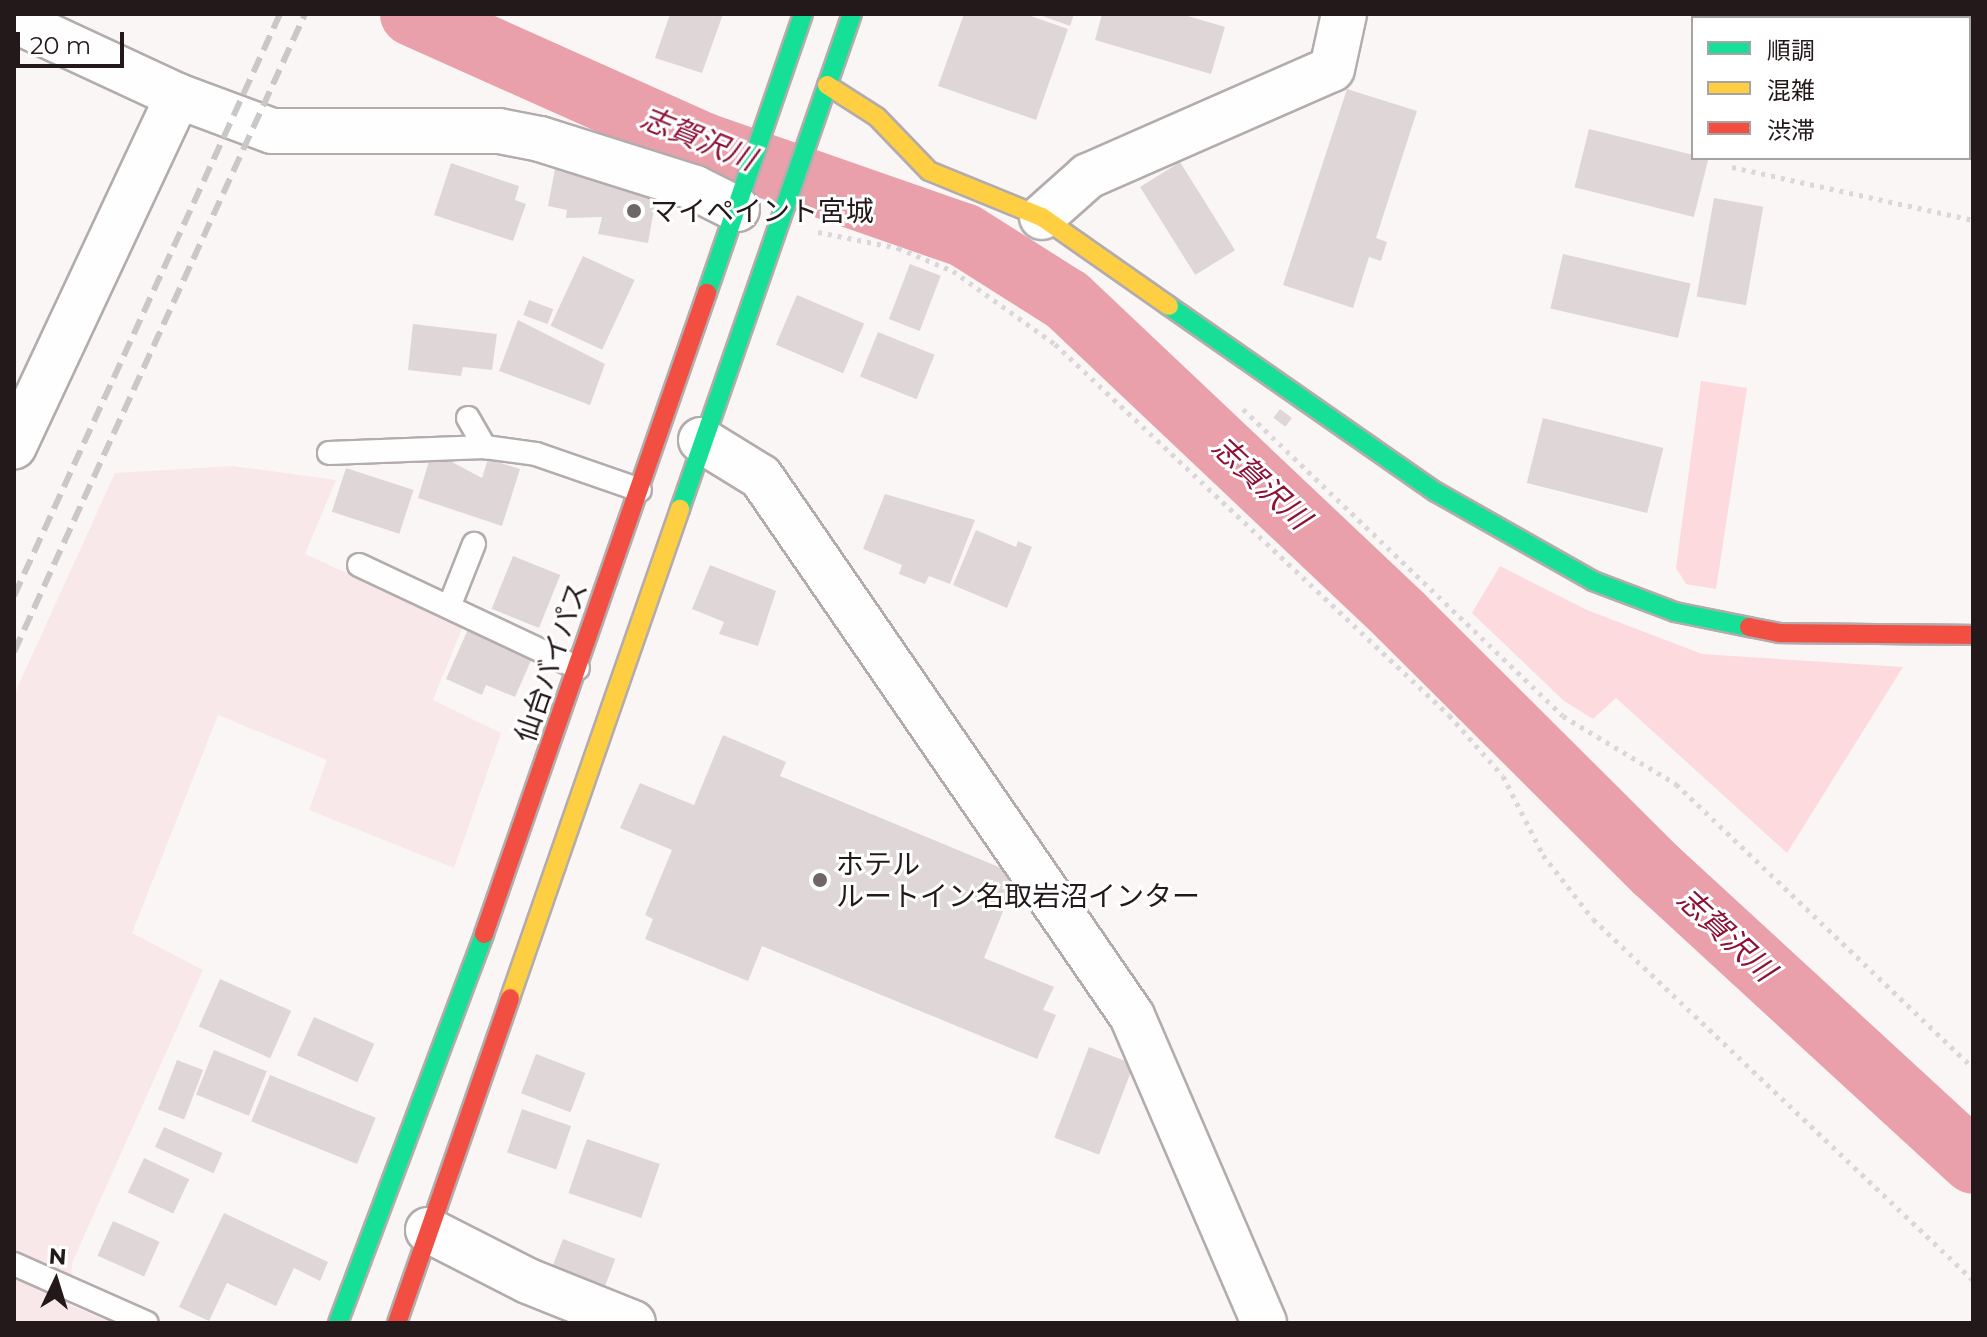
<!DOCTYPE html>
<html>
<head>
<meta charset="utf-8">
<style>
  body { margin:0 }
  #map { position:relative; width:1987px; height:1337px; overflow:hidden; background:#fbf6f6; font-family:Montserrat,"Noto Sans JP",sans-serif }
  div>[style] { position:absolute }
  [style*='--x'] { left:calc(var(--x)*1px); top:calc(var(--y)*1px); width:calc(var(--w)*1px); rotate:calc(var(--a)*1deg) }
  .built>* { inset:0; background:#f8e8e9 }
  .green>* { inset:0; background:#fddadd }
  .river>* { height:64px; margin:-32px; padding:0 32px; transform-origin:32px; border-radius:32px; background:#e9a0aa }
  .building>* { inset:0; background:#dfd7d7; transform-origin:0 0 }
  .path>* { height:5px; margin-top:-2.5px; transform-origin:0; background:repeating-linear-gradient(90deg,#dad7d8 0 4px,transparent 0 10px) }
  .roads { filter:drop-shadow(2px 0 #b4acac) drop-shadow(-2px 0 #b4acac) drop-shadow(0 2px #b4acac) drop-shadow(0 -2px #b4acac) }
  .lane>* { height:22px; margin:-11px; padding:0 11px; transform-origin:11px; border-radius:11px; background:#fefefe }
  .street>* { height:44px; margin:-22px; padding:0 22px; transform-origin:22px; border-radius:22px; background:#fefefe }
  .fast>* { height:18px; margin:-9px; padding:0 9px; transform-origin:9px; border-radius:9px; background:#16e098 }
  .slow>* { height:18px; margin:-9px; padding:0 9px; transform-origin:9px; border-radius:9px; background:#ffcf43 }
  .jam>* { height:18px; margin:-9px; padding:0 9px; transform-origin:9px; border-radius:9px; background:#f24e42 }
  .rail>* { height:6px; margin-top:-3px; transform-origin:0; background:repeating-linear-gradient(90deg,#cac7c7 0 16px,transparent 0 24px) }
  .dots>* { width:22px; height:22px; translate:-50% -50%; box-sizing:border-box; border:4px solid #fff; border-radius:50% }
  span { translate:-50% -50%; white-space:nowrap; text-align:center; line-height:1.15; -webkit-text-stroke:6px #fff; paint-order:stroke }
  .poi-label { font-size:28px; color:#24191a }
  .left { translate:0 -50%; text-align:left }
  .street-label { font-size:28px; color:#24191a }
  .water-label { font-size:30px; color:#8d1136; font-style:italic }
  .frame { position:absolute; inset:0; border:16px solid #24191a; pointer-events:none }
  .legend { position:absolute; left:1691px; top:16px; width:280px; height:144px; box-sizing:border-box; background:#fff; border:2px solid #a7a3a3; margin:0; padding:10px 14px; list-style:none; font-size:24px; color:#24191a }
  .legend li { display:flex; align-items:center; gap:16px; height:40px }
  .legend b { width:40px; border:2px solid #a7a3a3 }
  .north { position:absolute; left:16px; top:1241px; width:80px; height:80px; -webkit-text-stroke:6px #fff; paint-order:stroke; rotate:4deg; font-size:22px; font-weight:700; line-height:32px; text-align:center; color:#24191a }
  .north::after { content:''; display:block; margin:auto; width:28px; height:36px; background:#24191a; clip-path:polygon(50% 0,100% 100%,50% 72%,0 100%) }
  .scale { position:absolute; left:16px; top:32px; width:108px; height:36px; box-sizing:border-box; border:4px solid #24191a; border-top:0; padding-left:10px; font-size:24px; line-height:28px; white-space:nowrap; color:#24191a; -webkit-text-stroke:6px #fff; paint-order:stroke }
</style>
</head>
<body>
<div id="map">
  <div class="built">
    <div style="clip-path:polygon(233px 466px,336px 480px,305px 554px,463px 626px,433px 700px,501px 733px,454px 868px,309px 810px,327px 760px,218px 715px,132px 933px,203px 970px,72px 1263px,70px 1305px,112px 1323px,14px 1323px,14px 695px,115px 473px)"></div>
  </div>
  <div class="green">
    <div style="clip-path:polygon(1701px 381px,1747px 388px,1716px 589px,1686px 584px,1676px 568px)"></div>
    <div style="clip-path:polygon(1500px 566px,1587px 610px,1702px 654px,1903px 667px,1787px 853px,1616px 698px,1593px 719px,1564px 701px,1472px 613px)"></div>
  </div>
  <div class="river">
    <div style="--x:412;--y:14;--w:318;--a:24.1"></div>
    <div style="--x:702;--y:144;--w:277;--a:19.2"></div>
    <div style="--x:964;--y:235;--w:122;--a:32.3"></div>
    <div style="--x:1067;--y:300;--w:460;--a:43.4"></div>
    <div style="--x:1401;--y:616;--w:360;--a:44.9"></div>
    <div style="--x:1656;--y:870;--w:431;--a:42.6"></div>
  </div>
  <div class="building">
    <div style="clip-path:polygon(670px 14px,723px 14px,702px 73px,655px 58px)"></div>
    <div style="clip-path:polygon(964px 14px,1025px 14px,1068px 29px,1036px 120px,938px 86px)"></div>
    <div style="clip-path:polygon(1037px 14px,1074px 14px,1070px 26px)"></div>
    <div style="clip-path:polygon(1102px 14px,1181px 14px,1225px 27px,1211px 74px,1095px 40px)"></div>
    <div style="clip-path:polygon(1347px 89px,1417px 111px,1376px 238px,1387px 242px,1381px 261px,1369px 257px,1353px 308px,1283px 285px)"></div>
    <div style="left:1589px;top:129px;width:123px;height:60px;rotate:14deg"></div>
    <div style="left:1180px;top:162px;width:104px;height:47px;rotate:58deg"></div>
    <div style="clip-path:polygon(451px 163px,519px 186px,515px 200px,526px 204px,513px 241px,434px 215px)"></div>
    <div style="clip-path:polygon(556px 163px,659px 182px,648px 243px,598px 234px,602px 217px,566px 218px,567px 210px,548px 206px)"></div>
    <div style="left:1714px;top:198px;width:50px;height:100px;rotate:10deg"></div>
    <div style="left:1563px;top:254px;width:131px;height:56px;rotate:13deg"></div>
    <div style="left:583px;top:256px;width:57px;height:77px;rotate:25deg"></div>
    <div style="left:910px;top:264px;width:33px;height:59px;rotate:21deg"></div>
    <div style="left:797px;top:295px;width:73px;height:54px;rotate:23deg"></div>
    <div style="left:529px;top:300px;width:26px;height:16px;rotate:21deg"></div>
    <div style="clip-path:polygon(518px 320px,605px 364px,590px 405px,499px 371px)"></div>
    <div style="clip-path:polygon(413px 324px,497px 334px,492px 370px,463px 367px,461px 376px,408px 370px)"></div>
    <div style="left:878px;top:332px;width:61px;height:48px;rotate:22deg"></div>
    <div style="left:1280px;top:409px;width:15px;height:11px;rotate:37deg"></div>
    <div style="left:1543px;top:418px;width:124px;height:67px;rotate:14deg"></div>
    <div style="clip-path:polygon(488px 459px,520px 469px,502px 526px,418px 498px,429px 461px,452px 462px,482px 478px)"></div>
    <div style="left:346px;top:468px;width:71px;height:46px;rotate:18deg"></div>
    <div style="clip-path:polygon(885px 494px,975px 520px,950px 584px,929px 576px,925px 584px,899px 574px,902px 565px,863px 549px)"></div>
    <div style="clip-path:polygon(976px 530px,1016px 547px,1018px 541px,1032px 547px,1007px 608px,953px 585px)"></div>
    <div style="left:513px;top:556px;width:51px;height:57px;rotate:22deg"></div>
    <div style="clip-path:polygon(710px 565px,776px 591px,758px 646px,719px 634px,724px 622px,692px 609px)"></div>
    <div style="clip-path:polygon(469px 627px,533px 656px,515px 697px,486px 685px,482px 695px,446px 679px)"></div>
    <div style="clip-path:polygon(723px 735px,786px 762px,780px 776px,1018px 875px,984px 958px,1054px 987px,1043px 1010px,1056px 1015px,1037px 1059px,762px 946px,748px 981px,645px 939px,653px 919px,645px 915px,672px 850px,620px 828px,640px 783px,694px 805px)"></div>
    <div style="left:220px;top:979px;width:78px;height:52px;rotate:24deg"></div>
    <div style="left:314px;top:1017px;width:66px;height:42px;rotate:24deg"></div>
    <div style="left:1089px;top:1047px;width:48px;height:97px;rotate:21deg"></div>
    <div style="left:214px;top:1050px;width:57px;height:48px;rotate:22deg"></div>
    <div style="left:536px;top:1054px;width:53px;height:42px;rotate:21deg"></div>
    <div style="left:177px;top:1060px;width:28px;height:53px;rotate:21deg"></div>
    <div style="left:270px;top:1075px;width:114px;height:50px;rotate:22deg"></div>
    <div style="left:522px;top:1109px;width:52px;height:46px;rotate:19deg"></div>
    <div style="left:164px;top:1127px;width:64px;height:22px;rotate:24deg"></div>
    <div style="left:587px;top:1139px;width:77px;height:57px;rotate:19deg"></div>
    <div style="left:144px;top:1158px;width:50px;height:38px;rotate:25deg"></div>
    <div style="clip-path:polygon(224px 1213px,328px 1262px,320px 1281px,294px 1268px,276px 1306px,227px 1283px,209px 1321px,179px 1307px)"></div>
    <div style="left:113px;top:1221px;width:51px;height:38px;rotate:24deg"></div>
    <div style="left:563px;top:1239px;width:56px;height:29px;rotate:21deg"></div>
  </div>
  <div class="path">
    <div style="--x:1732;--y:167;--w:247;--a:12.4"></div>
    <div style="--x:818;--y:232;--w:82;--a:11.3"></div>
    <div style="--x:898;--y:248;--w:60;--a:22.7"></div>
    <div style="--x:953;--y:271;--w:125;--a:35.6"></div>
    <div style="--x:1055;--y:344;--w:541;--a:43.28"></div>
    <div style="--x:1449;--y:715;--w:81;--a:48.5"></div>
    <div style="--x:1503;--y:776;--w:89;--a:63.1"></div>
    <div style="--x:1543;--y:855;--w:81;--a:52"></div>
    <div style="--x:1593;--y:919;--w:524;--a:43.53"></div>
    <div style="--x:1243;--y:409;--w:443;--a:43.8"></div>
    <div style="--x:1563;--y:716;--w:132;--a:31"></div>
    <div style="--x:1676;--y:784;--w:411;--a:43.7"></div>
  </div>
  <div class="roads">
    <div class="lane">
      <div style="--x:468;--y:418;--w:34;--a:60"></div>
      <div style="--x:329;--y:453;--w:156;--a:-2.2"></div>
      <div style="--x:485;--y:447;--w:51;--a:7.8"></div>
      <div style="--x:536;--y:454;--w:110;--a:19.1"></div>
      <div style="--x:359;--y:565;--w:242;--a:25.2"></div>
      <div style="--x:449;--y:607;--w:68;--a:-68.4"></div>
      <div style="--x:14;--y:1264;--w:145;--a:23.9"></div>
    </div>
    <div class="street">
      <div style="--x:14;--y:20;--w:181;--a:24.9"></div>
      <div style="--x:178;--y:96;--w:387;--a:115.1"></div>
      <div style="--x:178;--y:96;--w:100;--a:20.4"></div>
      <div style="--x:272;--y:131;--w:227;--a:0"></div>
      <div style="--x:499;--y:131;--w:42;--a:11"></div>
      <div style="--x:540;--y:139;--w:163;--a:17.5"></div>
      <div style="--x:695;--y:188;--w:47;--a:26.6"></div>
      <div style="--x:1042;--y:217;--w:62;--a:-41.7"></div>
      <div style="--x:1088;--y:176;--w:266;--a:-23.7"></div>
      <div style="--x:1332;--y:69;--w:56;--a:-77.7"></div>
      <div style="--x:701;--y:440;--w:70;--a:31.7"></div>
      <div style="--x:761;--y:477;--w:654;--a:55.46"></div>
      <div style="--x:1132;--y:1016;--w:334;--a:66.7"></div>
      <div style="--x:428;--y:1230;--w:112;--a:27"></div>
      <div style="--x:528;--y:1281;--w:113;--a:21.8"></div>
    </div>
    <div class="fast">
      <div style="--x:707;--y:293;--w:295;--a:-71"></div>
      <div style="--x:1169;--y:306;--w:325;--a:34.9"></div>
      <div style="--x:1436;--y:492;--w:180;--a:29.5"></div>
      <div style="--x:1593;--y:581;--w:88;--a:20.7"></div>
      <div style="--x:1675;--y:612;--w:76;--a:11.5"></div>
      <div style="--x:680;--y:509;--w:524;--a:-70.84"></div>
      <div style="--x:338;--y:1323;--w:415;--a:-69.4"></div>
    </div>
    <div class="slow">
      <div style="--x:827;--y:85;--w:59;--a:32.6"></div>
      <div style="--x:877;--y:117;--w:75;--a:46.1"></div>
      <div style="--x:929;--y:171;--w:122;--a:22.2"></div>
      <div style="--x:1042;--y:217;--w:155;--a:35"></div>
      <div style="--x:510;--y:998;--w:518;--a:-70.83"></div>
    </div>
    <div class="jam">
      <div style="--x:1749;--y:627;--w:32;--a:11"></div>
      <div style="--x:1780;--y:633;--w:193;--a:0.6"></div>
      <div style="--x:484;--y:934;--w:679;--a:-70.82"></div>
      <div style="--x:397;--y:1323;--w:344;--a:-70.8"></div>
    </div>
  </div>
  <div class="rail">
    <div style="--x:14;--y:596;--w:640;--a:-65.44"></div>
    <div style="--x:14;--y:652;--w:701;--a:-65.48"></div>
  </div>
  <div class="dots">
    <div style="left:634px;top:211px;background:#6f6667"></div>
    <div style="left:820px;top:880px;background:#6f6667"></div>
  </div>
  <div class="poi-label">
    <span class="left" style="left:650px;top:211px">マイペイント宮城</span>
    <span class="left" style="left:836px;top:880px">ホテル<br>ルートイン名取岩沼インター</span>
  </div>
  <div class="street-label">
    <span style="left:551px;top:662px;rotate:-71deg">仙台バイパス</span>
  </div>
  <div class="water-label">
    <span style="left:698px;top:139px;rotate:22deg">志賀沢川</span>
    <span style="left:1261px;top:483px;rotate:43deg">志賀沢川</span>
    <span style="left:1726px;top:935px;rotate:43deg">志賀沢川</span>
  </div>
  <div class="frame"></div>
  <ul class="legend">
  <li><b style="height:10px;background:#16e098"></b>順調</li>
  <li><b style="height:10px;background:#ffcf43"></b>混雑</li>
  <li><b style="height:10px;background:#f24e42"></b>渋滞</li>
  </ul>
  <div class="north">N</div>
  <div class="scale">20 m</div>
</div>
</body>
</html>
